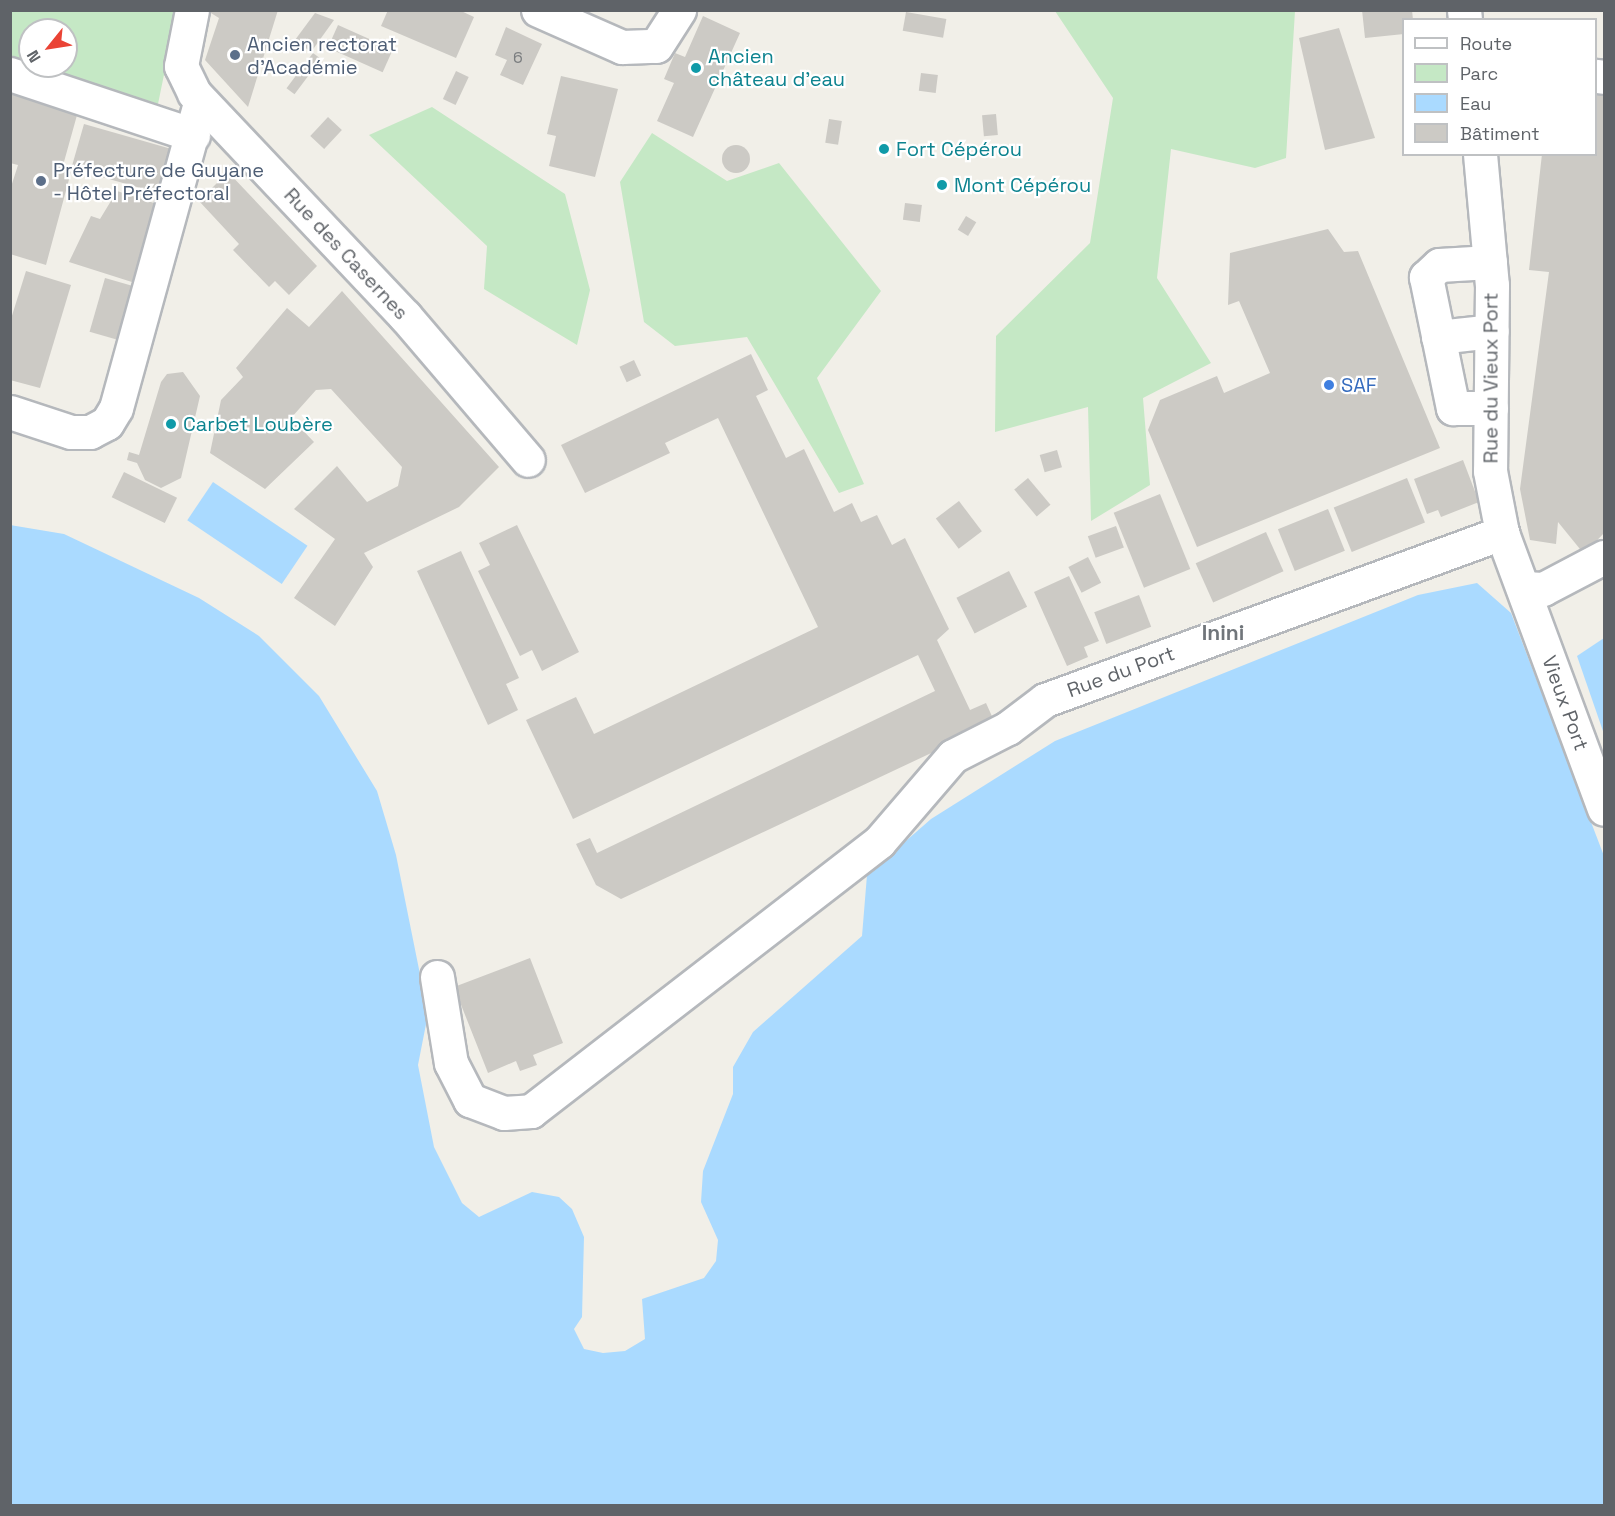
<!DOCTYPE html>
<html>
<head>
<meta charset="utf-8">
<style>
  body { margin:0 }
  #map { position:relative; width:1615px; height:1516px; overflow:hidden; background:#f1efe8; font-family:"Space Grotesk",sans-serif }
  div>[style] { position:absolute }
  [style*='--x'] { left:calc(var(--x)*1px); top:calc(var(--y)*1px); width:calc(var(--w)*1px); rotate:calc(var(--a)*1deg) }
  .green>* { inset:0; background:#c5e8c5 }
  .water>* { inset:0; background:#aadaff; transform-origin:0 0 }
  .building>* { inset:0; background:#cccac5; transform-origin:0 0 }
  .round { border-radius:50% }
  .roads { filter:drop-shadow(2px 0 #b5b8bc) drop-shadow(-2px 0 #b5b8bc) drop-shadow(0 2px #b5b8bc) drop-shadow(0 -2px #b5b8bc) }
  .minor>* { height:33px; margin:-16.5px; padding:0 16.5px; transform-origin:16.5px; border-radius:16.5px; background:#fff }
  .dots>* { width:16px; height:16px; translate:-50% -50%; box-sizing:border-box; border:3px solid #fff; border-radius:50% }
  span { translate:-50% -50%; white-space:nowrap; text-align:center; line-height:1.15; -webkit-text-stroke:4.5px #fff; paint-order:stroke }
  .number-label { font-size:16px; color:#7a7d7f }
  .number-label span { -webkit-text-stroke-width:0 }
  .service-label { font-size:20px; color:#4e5e75 }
  .left { translate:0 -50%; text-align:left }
  .culture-label { font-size:20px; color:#0d838f }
  .street-label { font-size:20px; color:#5f6368 }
  .shop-label { font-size:20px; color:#366cbe }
  .neighbourhood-label { font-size:21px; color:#70757a; font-weight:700 }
  .frame { position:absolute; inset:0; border:12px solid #5f6368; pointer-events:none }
  .legend { position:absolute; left:1402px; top:18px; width:195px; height:138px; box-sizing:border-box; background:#fff; border:2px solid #bfc1c3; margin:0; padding:8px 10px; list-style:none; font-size:18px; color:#5f6368 }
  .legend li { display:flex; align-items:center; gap:12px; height:30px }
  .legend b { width:30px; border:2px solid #bfc1c3 }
  .north { position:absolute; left:18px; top:18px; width:60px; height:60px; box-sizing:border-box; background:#fff; border:2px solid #bfc1c3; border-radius:50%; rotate:240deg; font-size:16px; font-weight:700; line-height:24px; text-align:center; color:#5f6368 }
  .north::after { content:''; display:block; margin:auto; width:21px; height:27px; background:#ea4335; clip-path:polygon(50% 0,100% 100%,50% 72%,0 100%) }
</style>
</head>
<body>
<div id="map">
  <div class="green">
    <div style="clip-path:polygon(11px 11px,177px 11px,158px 104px,37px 66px,66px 66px,66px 30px,30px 30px,30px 64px,11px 58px)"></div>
    <div style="clip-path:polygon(1055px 11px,1295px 11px,1286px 158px,1255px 168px,1171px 149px,1157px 278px,1211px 363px,1143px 398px,1150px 485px,1091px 521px,1088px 407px,995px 432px,996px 336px,1090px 243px,1113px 98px)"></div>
    <div style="clip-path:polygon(432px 107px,565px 194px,590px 290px,577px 345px,484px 289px,487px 246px,369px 135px)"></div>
    <div style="clip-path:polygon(652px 133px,727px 181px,779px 163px,881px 291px,817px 378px,864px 484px,839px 493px,747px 337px,675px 346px,644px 322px,620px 182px)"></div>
  </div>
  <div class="water">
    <div style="left:213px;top:482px;width:114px;height:46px;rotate:34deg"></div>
    <div style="clip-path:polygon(10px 525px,64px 534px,199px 598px,259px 636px,319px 696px,377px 791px,396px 855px,428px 1014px,418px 1065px,434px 1147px,462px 1203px,479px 1217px,532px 1192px,559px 1197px,572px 1209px,584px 1237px,582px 1317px,574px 1329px,584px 1349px,603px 1353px,625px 1351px,645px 1339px,642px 1299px,704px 1278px,716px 1261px,718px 1240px,701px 1202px,703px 1171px,733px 1094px,733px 1067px,753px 1032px,862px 936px,867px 875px,931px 819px,1055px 741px,1418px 595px,1477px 583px,1511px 613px,1604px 856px,1604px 1505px,11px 1505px)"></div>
    <div style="clip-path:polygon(1604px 638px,1604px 734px,1577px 656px)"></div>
  </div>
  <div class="building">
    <div style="clip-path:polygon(206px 10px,278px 10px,248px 107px,205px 60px,219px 18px)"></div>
    <div style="clip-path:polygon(388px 10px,459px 10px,474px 17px,456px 58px,381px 26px)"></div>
    <div style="clip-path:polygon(1362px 10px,1412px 10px,1413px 20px,1404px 20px,1404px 34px,1365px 38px)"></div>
    <div style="left:906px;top:12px;width:41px;height:19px;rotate:10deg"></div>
    <div style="clip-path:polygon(315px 13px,334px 20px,311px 52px,295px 40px)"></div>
    <div style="clip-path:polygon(703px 16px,740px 33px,693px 137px,657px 121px,674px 83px,664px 79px,675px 53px,685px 57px)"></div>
    <div style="left:338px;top:25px;width:60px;height:25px;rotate:24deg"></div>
    <div style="clip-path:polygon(506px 27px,542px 44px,523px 85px,500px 75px,507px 60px,495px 55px)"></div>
    <div style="clip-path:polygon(1339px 28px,1375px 138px,1325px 150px,1299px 38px)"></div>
    <div style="left:313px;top:53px;width:10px;height:44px;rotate:37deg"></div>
    <div style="left:456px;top:71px;width:14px;height:31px;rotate:25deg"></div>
    <div style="left:921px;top:73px;width:17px;height:18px;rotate:7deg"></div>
    <div style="clip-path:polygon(561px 76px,618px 89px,595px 177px,549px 166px,556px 136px,547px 134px)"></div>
    <div style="clip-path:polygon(10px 88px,79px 108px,62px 169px,71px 172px,46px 265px,10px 254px,10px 190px,18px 165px,10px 163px)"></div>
    <div style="clip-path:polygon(1596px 94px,1604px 95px,1604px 533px,1584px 554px,1558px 522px,1556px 544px,1530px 540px,1520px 489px,1549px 272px,1529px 270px,1542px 154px,1596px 154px)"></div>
    <div style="left:996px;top:114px;width:21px;height:14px;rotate:85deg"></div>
    <div style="left:328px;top:117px;width:19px;height:26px;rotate:43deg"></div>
    <div style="left:829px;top:119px;width:13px;height:24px;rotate:9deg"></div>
    <div style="left:84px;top:124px;width:91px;height:46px;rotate:16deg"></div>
    <div class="round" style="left:722px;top:145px;width:28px;height:28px"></div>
    <div style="clip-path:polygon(228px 172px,317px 266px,289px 295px,275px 281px,269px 287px,233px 250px,239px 244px,199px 201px)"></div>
    <div style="clip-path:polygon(117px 191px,157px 204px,135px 283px,69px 262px,91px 216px,100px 219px)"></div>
    <div style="left:905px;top:203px;width:17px;height:17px;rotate:7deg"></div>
    <div style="left:966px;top:216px;width:12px;height:16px;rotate:31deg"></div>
    <div style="clip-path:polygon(1328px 229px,1344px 252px,1358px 251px,1440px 448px,1197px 547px,1148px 430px,1160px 400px,1217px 376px,1224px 393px,1270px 373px,1239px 301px,1228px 305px,1230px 253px)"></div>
    <div style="clip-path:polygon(26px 271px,71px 285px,40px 388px,10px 380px,10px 322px)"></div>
    <div style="left:105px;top:278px;width:29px;height:56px;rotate:16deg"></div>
    <div style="clip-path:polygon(342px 291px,499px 467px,459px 507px,364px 553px,373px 567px,335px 626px,294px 598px,335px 539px,294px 509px,337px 466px,367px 502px,398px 486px,402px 467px,331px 389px,316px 390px,291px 418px,314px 442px,265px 489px,210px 453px,221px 400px,243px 377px,236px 368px,287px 308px,309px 327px)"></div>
    <div style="clip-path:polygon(751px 354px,768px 390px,756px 396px,786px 458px,804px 449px,834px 512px,852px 503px,861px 522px,877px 515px,892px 545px,905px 538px,949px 629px,937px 640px,970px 710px,986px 703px,995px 723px,621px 899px,596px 885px,576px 844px,590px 838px,597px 853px,935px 691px,918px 655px,573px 819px,526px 720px,576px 697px,594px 734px,818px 627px,718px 418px,665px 443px,670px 453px,585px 493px,561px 445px)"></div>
    <div style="left:634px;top:360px;width:17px;height:16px;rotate:65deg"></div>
    <div style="clip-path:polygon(183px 372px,200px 396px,181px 478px,161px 488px,145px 480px,137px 463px,127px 460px,129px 452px,139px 455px,161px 382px,167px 374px)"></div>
    <div style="left:1057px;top:450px;width:18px;height:18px;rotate:74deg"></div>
    <div style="clip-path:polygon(1463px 460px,1479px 502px,1441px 517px,1438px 510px,1427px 514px,1414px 479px)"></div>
    <div style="left:124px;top:472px;width:59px;height:28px;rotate:26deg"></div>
    <div style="left:1028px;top:478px;width:35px;height:18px;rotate:50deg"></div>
    <div style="left:1407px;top:478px;width:48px;height:79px;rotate:68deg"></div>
    <div style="left:1160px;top:494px;width:81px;height:50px;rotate:68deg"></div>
    <div style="left:959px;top:501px;width:38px;height:29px;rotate:53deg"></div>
    <div style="left:1328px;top:509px;width:45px;height:54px;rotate:68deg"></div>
    <div style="clip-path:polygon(517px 525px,579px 652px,542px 671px,532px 650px,520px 656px,478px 571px,490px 565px,479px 543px)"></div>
    <div style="left:1116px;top:526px;width:23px;height:30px;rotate:70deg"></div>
    <div style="left:1266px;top:532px;width:43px;height:77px;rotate:66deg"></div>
    <div style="clip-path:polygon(461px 551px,519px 678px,506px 684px,518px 710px,488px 725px,417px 571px)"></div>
    <div style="left:1088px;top:557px;width:29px;height:22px;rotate:63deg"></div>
    <div style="left:1009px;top:571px;width:40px;height:59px;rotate:63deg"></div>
    <div style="clip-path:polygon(1069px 576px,1099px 641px,1084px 647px,1088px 657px,1067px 666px,1034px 592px)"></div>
    <div style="left:1139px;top:595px;width:34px;height:48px;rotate:69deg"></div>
    <div style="clip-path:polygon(530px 958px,563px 1043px,533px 1055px,537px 1065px,520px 1071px,516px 1061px,488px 1073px,454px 987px)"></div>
  </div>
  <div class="roads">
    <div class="minor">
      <div style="--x:192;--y:10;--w:57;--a:101.1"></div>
      <div style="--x:181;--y:66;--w:30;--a:64"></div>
      <div style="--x:194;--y:93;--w:307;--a:46.6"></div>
      <div style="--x:405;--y:316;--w:189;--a:49.5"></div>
      <div style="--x:538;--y:10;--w:92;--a:23.8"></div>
      <div style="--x:622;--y:47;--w:34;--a:-2"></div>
      <div style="--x:656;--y:46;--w:43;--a:-57.4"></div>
      <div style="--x:1464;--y:10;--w:10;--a:84"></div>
      <div style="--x:10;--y:74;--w:193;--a:18.4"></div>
      <div style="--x:1596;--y:76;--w:8;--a:7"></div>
      <div style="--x:1480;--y:154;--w:132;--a:84.8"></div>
      <div style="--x:1492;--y:285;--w:186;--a:90.6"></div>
      <div style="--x:1490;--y:471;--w:63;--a:79"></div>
      <div style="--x:1502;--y:533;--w:294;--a:69.7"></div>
      <div style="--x:1490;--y:262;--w:51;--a:176.6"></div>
      <div style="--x:1439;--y:265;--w:18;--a:137"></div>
      <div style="--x:1426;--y:277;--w:134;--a:78.4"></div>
      <div style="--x:1453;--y:408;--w:38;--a:0"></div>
      <div style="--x:1438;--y:337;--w:54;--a:-6.3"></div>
      <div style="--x:10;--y:412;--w:64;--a:18.2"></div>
      <div style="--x:71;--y:432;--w:19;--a:0"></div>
      <div style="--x:90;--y:432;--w:19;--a:-28"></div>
      <div style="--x:107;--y:423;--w:17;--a:-59"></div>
      <div style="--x:116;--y:408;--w:317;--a:-74.6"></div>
      <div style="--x:1523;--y:588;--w:20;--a:3"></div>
      <div style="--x:1543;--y:589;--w:69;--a:-27.7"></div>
      <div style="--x:437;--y:977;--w:87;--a:80.8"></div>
      <div style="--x:451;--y:1063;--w:42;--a:62.8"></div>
      <div style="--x:470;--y:1100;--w:36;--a:21"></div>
      <div style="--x:504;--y:1113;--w:27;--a:-4"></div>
      <div style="--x:531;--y:1111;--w:440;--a:-37.7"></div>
      <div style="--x:879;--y:842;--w:113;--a:-49.3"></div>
      <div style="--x:953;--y:756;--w:62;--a:-27"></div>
      <div style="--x:1008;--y:728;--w:46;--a:-37.1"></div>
      <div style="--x:1045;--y:700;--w:487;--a:-20.1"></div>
    </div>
  </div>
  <div class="dots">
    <div style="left:235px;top:55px;background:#5c6f8a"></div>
    <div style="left:696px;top:68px;background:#0f9aa8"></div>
    <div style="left:884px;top:149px;background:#0f9aa8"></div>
    <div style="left:41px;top:181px;background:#5c6f8a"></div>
    <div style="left:942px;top:185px;background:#0f9aa8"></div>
    <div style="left:1329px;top:385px;background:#3f7fe0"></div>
    <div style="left:171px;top:424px;background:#0f9aa8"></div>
  </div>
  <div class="number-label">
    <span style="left:518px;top:58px">6</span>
  </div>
  <div class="service-label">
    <span class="left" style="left:247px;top:56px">Ancien rectorat<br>d'Académie</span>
    <span class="left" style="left:53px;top:182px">Préfecture de Guyane<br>- Hôtel Préfectoral</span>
  </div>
  <div class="culture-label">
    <span class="left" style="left:708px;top:68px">Ancien<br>château d'eau</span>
    <span class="left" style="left:896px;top:149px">Fort Cépérou</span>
    <span class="left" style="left:954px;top:185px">Mont Cépérou</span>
    <span class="left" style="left:183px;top:424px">Carbet Loubère</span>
  </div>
  <div class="street-label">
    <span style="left:346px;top:254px;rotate:47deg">Rue des Casernes</span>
    <span style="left:1491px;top:378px;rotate:-90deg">Rue du Vieux Port</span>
    <span style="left:1121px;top:672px;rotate:-20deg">Rue du Port</span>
    <span style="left:1565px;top:703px;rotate:70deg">Vieux Port</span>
  </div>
  <div class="shop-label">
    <span class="left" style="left:1341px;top:385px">SAF</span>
  </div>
  <div class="neighbourhood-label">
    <span style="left:1223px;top:633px">Inini</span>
  </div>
  <div class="frame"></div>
  <ul class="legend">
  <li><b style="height:8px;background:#fff"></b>Route</li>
  <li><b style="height:16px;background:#c5e8c5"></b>Parc</li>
  <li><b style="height:16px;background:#aadaff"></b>Eau</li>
  <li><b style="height:16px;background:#cccac5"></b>Bâtiment</li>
  </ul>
  <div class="north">N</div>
</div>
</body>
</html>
